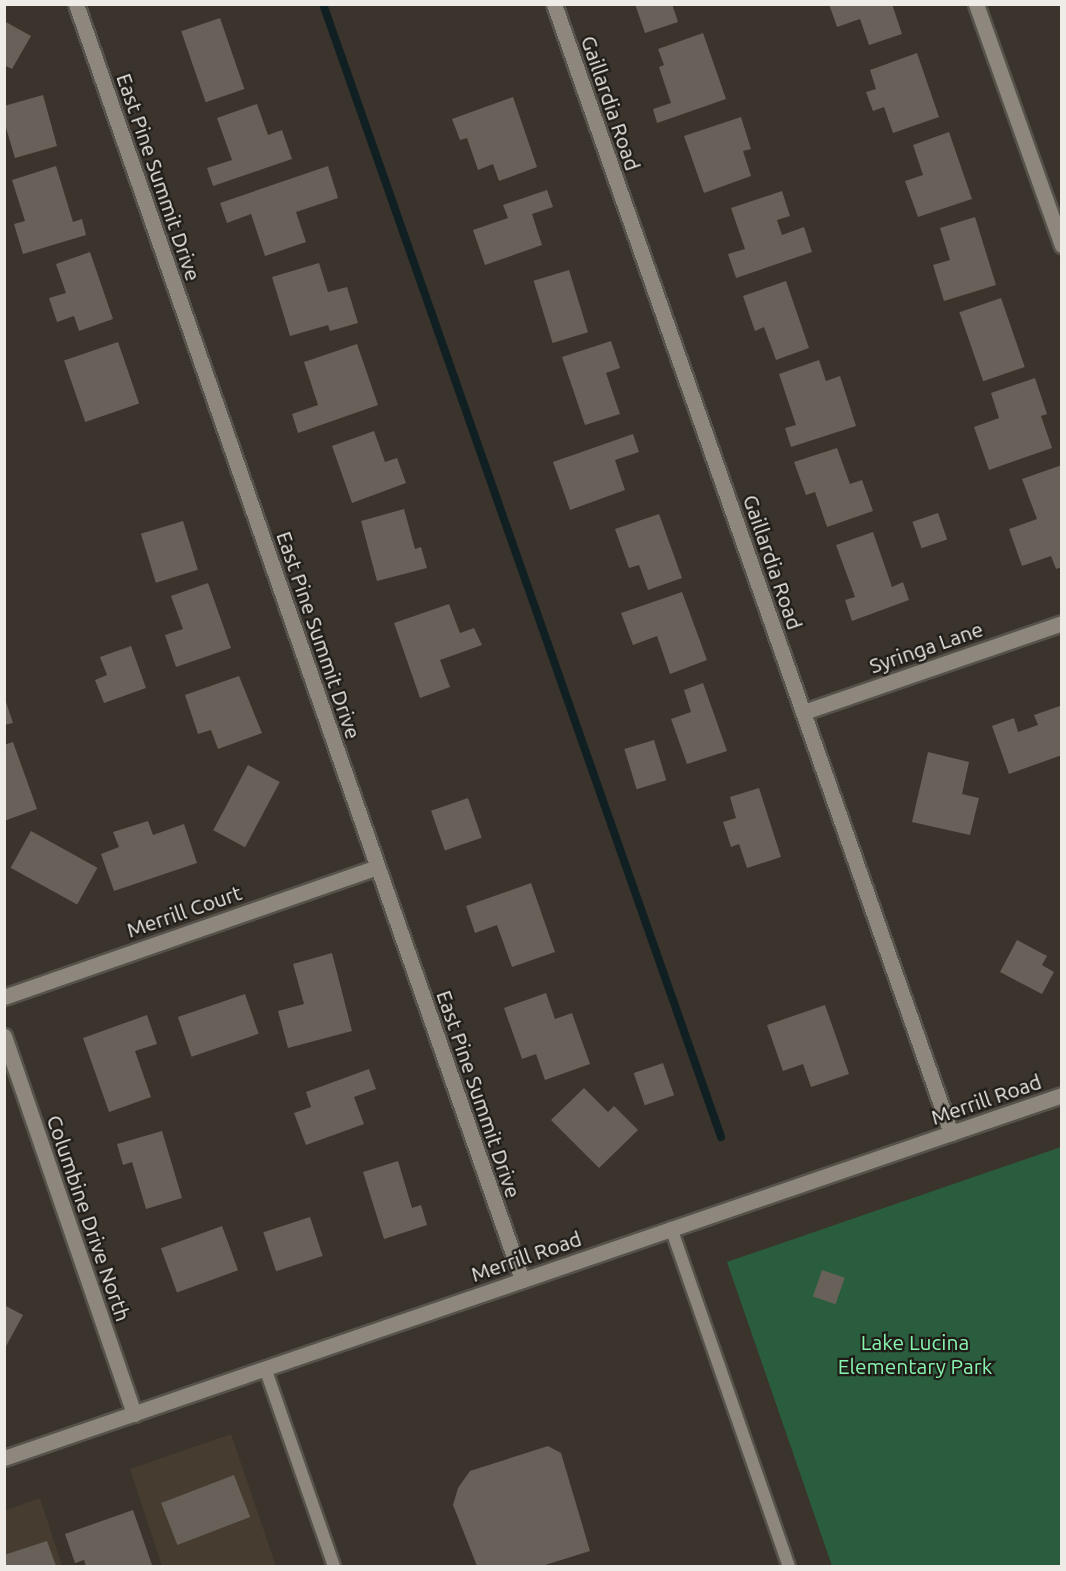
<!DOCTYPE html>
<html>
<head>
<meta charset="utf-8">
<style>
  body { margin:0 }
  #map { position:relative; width:1066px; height:1571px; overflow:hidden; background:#3a342c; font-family:Ubuntu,sans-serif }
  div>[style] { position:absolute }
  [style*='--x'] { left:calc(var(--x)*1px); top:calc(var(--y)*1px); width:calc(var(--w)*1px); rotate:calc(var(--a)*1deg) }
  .built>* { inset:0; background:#463d30 }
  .green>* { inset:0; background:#2a5d3e }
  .stream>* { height:8px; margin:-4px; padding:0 4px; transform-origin:4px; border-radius:4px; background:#0f1f22 }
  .building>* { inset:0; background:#686159; transform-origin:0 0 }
  .roads { filter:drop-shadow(2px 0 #57524b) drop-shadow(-2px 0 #57524b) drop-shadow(0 2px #57524b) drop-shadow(0 -2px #57524b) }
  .service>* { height:12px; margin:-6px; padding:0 6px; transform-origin:6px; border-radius:6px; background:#8d877d }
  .minor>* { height:15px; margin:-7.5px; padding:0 7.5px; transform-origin:7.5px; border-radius:7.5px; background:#8d877d }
  .secondary>* { height:15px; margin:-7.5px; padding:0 7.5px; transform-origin:7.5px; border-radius:7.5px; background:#8d877d }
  span { translate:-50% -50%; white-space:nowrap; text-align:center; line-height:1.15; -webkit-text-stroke:4.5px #1f1c18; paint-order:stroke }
  .street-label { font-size:21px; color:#efebe6 }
  .park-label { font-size:21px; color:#87f5af }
  .frame { position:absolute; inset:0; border:6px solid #efebe6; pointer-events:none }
</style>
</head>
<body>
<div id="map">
  <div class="built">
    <div style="clip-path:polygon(231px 1434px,276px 1566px,162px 1566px,130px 1469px)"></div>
    <div style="clip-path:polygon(40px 1498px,62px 1566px,5px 1566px,4px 1511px)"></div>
  </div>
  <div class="green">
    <div style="clip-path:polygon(1061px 1147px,1061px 1566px,832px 1566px,727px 1262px)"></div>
  </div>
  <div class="stream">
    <div style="--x:323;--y:4;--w:1201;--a:70.64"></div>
  </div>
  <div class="building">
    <div style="clip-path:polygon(635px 4px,672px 4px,678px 22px,645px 33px)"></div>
    <div style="clip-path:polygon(829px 4px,892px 4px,902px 34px,869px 45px,860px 19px,837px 27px)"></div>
    <div style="left:220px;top:18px;width:75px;height:41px;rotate:71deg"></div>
    <div style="clip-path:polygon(4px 21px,31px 36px,12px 69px,4px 65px)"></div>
    <div style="clip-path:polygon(703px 33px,726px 99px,657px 123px,653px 109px,671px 103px,659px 67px,664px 65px,658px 49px)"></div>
    <div style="clip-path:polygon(917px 53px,939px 117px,893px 133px,884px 107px,873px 111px,866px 92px,876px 89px,870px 70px)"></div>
    <div style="clip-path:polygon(43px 95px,57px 146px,15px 158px,4px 121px,4px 106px)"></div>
    <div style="clip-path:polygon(513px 97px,537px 167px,499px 181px,493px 164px,478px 170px,467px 138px,460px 140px,452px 119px)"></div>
    <div style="clip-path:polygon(257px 104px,268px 135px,282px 130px,292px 159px,213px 186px,207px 168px,232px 160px,217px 118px)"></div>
    <div style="clip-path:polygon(741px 117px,751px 149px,743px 151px,751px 176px,704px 193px,684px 136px)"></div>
    <div style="clip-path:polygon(949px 132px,972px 199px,918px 217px,905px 181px,923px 175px,913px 145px)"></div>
    <div style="clip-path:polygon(56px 166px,73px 222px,82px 219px,86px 235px,23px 254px,14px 224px,25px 221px,12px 180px)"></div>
    <div style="clip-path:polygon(328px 166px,338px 198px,296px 212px,306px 242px,265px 256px,251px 214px,227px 223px,220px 203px)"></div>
    <div style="clip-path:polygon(547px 190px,553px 207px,532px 214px,542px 245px,485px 265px,473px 230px,508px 218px,503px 205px)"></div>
    <div style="clip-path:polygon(782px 191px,790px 216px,777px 220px,782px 235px,804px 227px,812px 252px,736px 278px,728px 254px,745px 249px,731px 208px)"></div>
    <div style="clip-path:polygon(975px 217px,996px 285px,944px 301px,933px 265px,950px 260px,940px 228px)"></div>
    <div style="clip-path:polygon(90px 252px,113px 319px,79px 331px,74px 316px,57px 322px,49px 298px,66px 293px,56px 264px)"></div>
    <div style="clip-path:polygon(319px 263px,328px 292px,347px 287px,358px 323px,330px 331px,328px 325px,290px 336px,272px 277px)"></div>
    <div style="left:569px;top:270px;width:65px;height:37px;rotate:73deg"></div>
    <div style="clip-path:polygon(786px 281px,809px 348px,776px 360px,764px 327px,755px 331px,743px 296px)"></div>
    <div style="left:1001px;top:298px;width:73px;height:44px;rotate:71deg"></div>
    <div style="clip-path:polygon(611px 341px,620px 368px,606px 373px,620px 414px,585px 425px,562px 357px)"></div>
    <div style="left:118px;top:342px;width:65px;height:57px;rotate:71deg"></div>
    <div style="clip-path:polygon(357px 344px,378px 405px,298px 433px,292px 414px,318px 405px,304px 362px)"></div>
    <div style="clip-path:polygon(819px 360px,826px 381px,840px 376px,856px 426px,791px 447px,785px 428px,796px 425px,779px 374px)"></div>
    <div style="clip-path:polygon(1035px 378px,1047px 414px,1041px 416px,1052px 448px,989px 470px,974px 427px,999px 418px,991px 393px)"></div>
    <div style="clip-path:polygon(374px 431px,385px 462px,397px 458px,406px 483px,352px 503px,332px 446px)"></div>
    <div style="clip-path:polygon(633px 434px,639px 452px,615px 460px,625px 490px,570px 510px,553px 462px)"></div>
    <div style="clip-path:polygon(837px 448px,850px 484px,862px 480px,873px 511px,827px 527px,815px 492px,806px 495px,794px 462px)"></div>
    <div style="clip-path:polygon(1062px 465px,1062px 567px,1056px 569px,1051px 556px,1022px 566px,1009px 529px,1037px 519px,1022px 479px)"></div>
    <div style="clip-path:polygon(404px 509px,415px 549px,421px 547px,427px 568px,377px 581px,361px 521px)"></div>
    <div style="left:938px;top:513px;width:28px;height:27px;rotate:71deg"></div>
    <div style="clip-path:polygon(659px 514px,682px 578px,648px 590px,639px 565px,629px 568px,615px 529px)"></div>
    <div style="left:183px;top:521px;width:51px;height:44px;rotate:73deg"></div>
    <div style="clip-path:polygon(873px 532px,892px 587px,903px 582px,909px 600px,852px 621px,845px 600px,855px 597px,836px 545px)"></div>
    <div style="clip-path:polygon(208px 583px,231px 648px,176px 667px,165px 635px,183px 629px,171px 596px)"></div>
    <div style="clip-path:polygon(682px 592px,707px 660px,670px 674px,657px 636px,633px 645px,621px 613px)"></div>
    <div style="clip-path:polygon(449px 604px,460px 633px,474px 628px,482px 645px,440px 660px,450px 687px,420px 698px,394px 623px)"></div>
    <div style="clip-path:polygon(131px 646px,146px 688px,104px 703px,95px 680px,107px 675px,100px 657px)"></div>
    <div style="clip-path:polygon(239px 676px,262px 733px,218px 749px,211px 730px,198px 734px,185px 695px)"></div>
    <div style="clip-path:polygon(703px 683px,727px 751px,687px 764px,671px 719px,691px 712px,684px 690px)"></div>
    <div style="clip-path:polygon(5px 699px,13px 723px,4px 725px,4px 700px)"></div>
    <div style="clip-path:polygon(1060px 706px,1062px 755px,1009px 774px,992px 726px,1014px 718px,1018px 732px,1038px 725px,1034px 715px)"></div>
    <div style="left:654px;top:740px;width:42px;height:31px;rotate:73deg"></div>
    <div style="clip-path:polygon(13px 742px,37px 809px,4px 821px,4px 745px)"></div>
    <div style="clip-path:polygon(928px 752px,969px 762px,962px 794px,979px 798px,970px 835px,912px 822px)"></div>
    <div style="left:248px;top:765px;width:36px;height:74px;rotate:28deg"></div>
    <div style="clip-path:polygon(759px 788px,781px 857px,747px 868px,739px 844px,731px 847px,723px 822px,736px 818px,730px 797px)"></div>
    <div style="left:468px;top:798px;width:42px;height:39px;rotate:71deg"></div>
    <div style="clip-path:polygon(148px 821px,153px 835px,184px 824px,197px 863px,114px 891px,101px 854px,119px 847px,113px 832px)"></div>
    <div style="left:31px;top:831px;width:76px;height:42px;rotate:29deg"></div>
    <div style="clip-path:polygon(531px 883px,555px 952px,512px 967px,497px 925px,475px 933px,466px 906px)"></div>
    <div style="clip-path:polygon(1017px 940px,1047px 956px,1042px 965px,1054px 972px,1042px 994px,1000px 972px)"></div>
    <div style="clip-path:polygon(332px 953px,352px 1031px,288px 1048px,278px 1011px,304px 1004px,293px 964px)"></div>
    <div style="clip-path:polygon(546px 993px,555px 1019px,572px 1013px,590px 1064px,545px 1080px,536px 1054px,522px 1059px,504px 1008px)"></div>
    <div style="left:245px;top:994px;width:42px;height:71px;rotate:71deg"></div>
    <div style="clip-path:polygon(825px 1005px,849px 1074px,811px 1087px,803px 1064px,783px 1071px,767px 1025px)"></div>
    <div style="clip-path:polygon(147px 1015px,157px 1044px,135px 1051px,151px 1097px,109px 1112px,83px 1038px)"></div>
    <div style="left:663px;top:1063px;width:34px;height:31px;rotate:71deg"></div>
    <div style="clip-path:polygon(369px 1069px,376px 1089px,354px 1097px,364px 1124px,306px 1145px,294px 1113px,311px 1107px,306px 1092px)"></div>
    <div style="clip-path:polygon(584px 1088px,608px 1112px,614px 1106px,638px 1130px,599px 1168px,551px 1120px)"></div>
    <div style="clip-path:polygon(162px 1131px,182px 1198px,146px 1209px,132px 1162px,123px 1165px,117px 1144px)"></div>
    <div style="clip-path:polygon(398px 1161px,412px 1208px,421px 1205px,427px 1225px,384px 1239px,363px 1172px)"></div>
    <div style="left:310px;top:1217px;width:41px;height:49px;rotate:72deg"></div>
    <div style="left:222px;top:1226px;width:47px;height:65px;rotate:70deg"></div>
    <div style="left:822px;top:1270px;width:24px;height:28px;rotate:19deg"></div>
    <div style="clip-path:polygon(4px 1305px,23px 1315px,4px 1350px)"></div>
    <div style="clip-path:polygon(548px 1446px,561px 1453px,590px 1551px,542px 1566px,477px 1566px,453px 1505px,458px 1488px,470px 1471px)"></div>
    <div style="left:234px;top:1475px;width:45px;height:78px;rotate:69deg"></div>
    <div style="clip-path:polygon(133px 1510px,152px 1565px,86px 1566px,84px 1560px,75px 1563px,65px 1534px)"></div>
    <div style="clip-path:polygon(47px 1541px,56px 1566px,4px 1566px,4px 1555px)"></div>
  </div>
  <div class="roads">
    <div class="service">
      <div style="--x:671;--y:1228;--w:358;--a:70.8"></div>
      <div style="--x:265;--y:1368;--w:210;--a:70.8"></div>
    </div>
    <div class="minor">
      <div style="--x:76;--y:4;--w:1352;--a:70.73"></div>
      <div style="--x:554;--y:4;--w:1197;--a:70.63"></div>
      <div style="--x:976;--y:4;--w:256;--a:70.4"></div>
      <div style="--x:804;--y:712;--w:273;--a:-19"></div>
      <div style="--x:4;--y:997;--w:395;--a:-19.2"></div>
      <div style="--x:4;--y:1036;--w:400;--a:71"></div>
    </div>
    <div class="secondary">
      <div style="--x:4;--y:1458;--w:1119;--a:-18.94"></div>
    </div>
  </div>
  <div class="street-label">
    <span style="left:611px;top:103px;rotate:71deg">Gaillardia Road</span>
    <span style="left:159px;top:177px;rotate:71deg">East Pine Summit Drive</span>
    <span style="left:773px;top:562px;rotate:71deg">Gaillardia Road</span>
    <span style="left:319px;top:635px;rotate:71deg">East Pine Summit Drive</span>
    <span style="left:926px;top:647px;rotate:-19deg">Syringa Lane</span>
    <span style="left:184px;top:911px;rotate:-19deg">Merrill Court</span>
    <span style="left:479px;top:1094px;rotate:71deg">East Pine Summit Drive</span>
    <span style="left:986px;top:1099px;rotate:-19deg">Merrill Road</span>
    <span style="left:89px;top:1218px;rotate:71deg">Columbine Drive North</span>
    <span style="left:526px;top:1256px;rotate:-19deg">Merrill Road</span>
  </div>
  <div class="park-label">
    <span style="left:915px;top:1354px">Lake Lucina<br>Elementary Park</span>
  </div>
  <div class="frame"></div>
</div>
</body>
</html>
